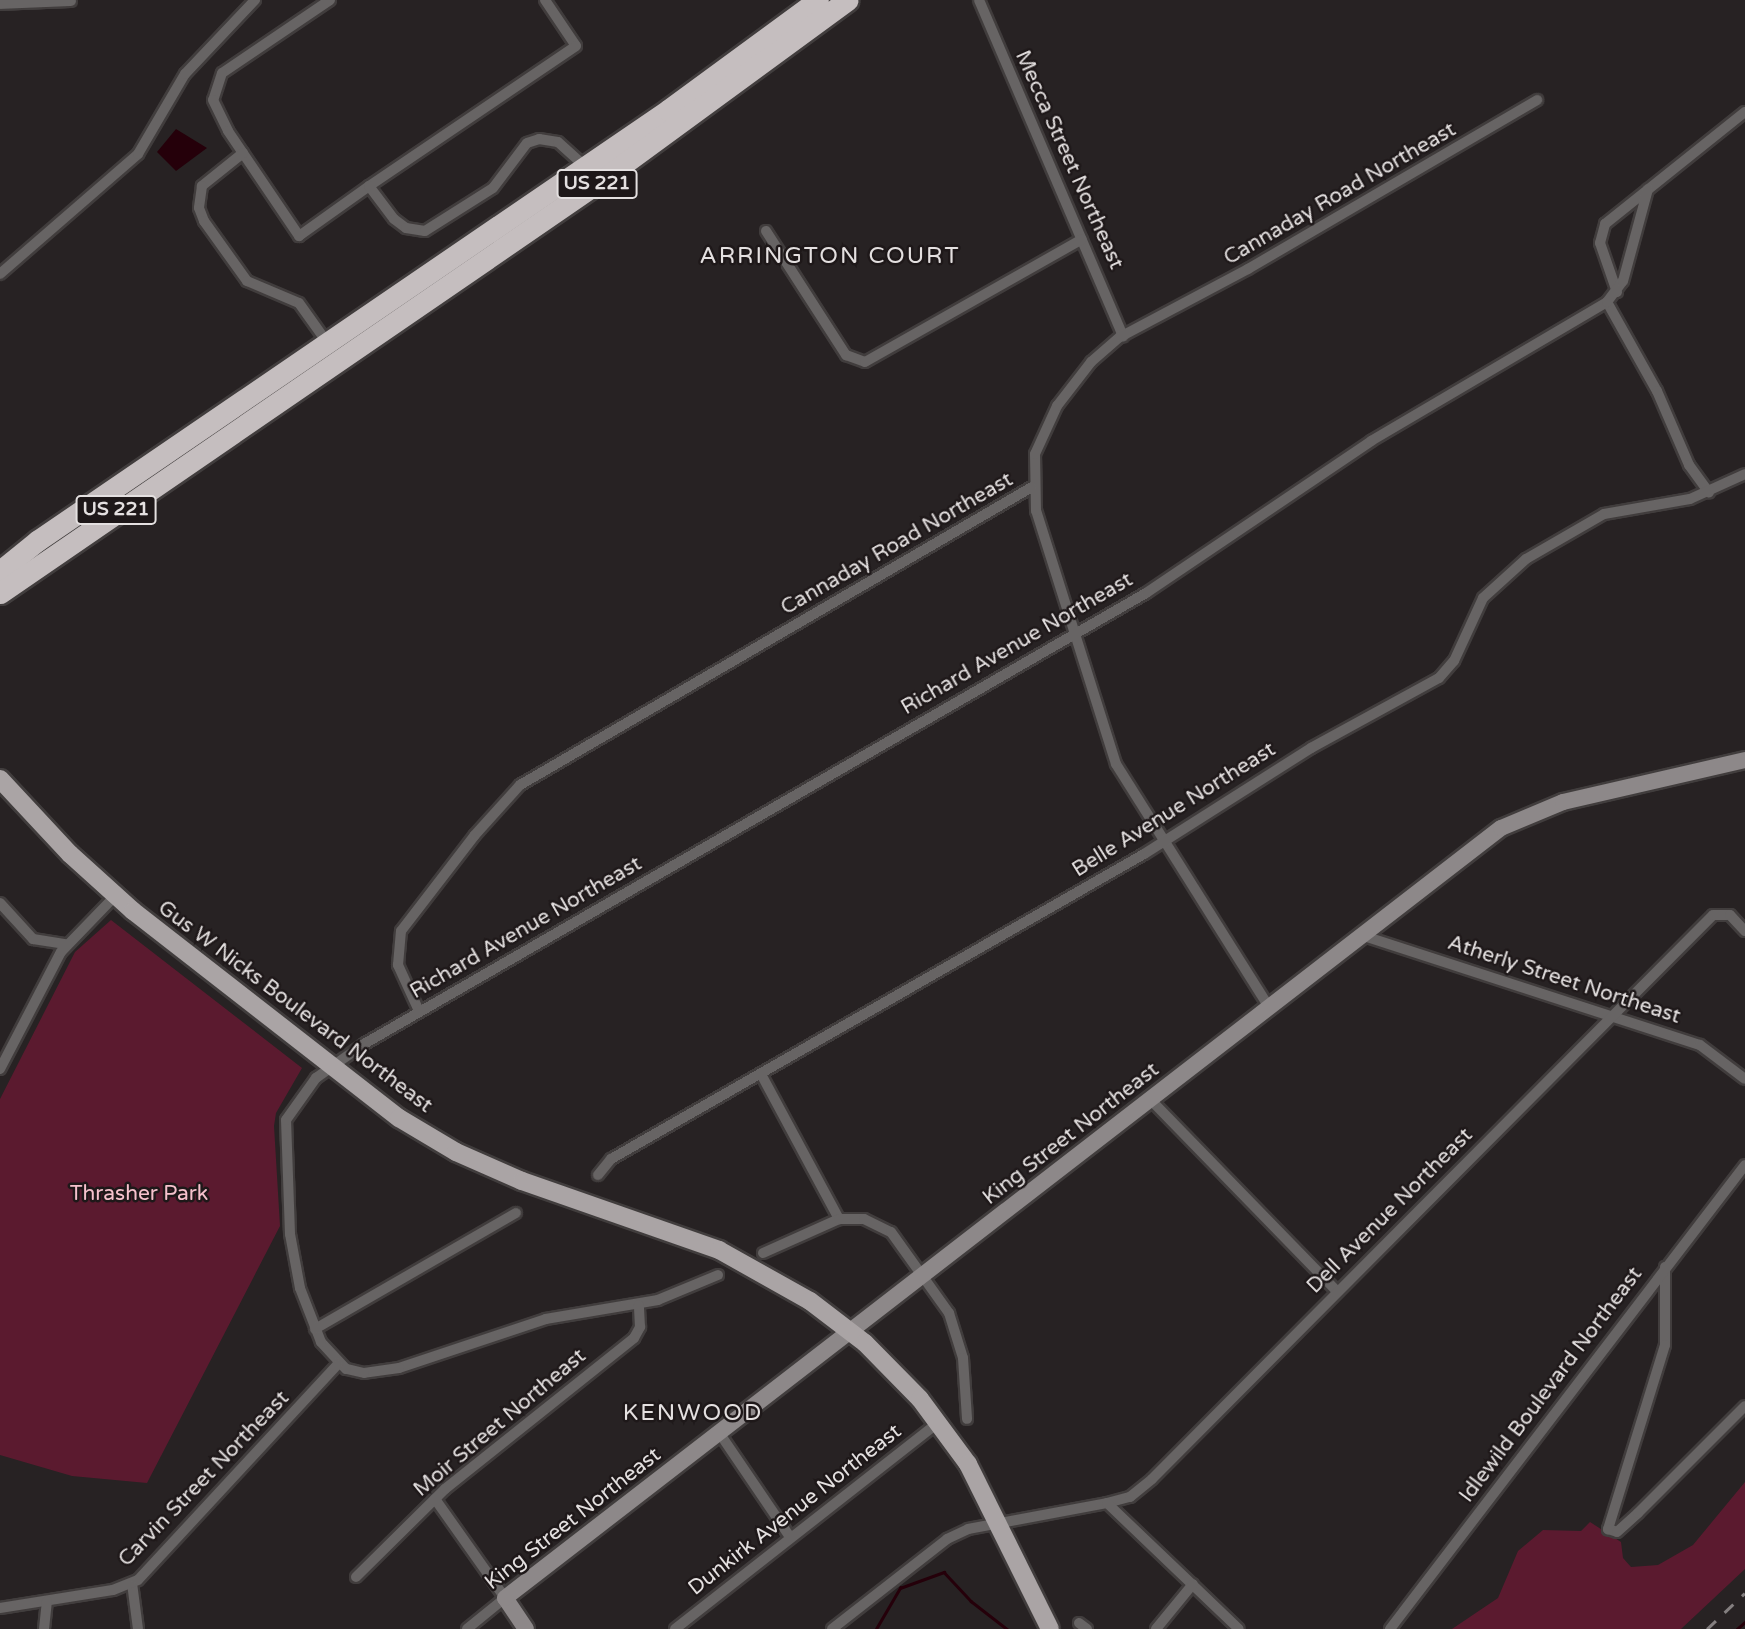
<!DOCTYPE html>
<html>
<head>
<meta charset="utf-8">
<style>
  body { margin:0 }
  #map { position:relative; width:1745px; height:1629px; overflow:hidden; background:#272223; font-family:"Varela Round",sans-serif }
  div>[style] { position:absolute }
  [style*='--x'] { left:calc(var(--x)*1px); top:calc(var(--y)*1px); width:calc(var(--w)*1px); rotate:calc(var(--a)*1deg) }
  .green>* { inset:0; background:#5b1a2f }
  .water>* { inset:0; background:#25000a }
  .stream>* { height:2.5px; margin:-1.25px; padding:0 1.25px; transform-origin:1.25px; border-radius:1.25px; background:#25000a }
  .roads { filter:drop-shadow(2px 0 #413d3d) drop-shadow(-2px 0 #413d3d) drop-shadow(0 2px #413d3d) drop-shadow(0 -2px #413d3d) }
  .street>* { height:10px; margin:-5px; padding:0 5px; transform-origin:5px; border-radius:5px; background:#676464 }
  .secondary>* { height:16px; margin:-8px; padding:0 8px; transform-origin:8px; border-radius:8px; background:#8d8889 }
  .primary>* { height:18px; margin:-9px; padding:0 9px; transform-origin:9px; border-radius:9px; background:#aaa4a5 }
  .highway>* { height:21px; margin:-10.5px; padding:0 10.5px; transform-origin:10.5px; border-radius:10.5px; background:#c5bebf }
  .rail>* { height:2.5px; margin-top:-1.25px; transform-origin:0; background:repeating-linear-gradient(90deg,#847f80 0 12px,transparent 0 24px) }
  span { translate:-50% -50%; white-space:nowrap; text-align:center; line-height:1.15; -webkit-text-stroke:5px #1e1819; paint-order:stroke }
  .shield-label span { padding:2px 5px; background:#1e1819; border:2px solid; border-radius:5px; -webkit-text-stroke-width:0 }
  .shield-label { font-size:19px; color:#e4e0e0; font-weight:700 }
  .street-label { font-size:21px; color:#e4e0e0 }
  .park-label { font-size:21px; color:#f6c1cc }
  .neighbourhood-label { font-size:23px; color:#e4e0e0; letter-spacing:2px }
</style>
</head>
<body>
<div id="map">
  <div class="green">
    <div style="clip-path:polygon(111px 920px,302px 1068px,276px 1113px,274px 1126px,280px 1226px,147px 1483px,72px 1476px,0 1455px,0 1099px,75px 952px)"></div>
    <div style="clip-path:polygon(1745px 1482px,1745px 1569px,1681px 1629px,1452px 1629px,1498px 1598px,1518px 1551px,1543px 1530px,1581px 1531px,1590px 1522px,1621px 1542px,1623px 1558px,1631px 1567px,1658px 1565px,1693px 1545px)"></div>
  </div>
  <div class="water">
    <div style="clip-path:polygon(176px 129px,207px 148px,176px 171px,157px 152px)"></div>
  </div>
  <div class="stream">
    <div style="--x:876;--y:1629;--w:48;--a:-59.7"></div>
    <div style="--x:900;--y:1588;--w:47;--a:-20"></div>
    <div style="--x:944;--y:1572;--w:40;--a:47"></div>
    <div style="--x:971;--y:1601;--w:46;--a:37.9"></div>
    <div style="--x:1737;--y:1629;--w:11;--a:-41"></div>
  </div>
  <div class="roads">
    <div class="street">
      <div style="--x:330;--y:0;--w:130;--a:145.9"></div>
      <div style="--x:222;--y:73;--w:28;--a:108"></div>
      <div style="--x:213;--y:100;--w:34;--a:64"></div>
      <div style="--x:228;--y:131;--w:127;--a:55.9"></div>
      <div style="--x:299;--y:236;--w:86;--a:-35.5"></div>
      <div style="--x:545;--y:0;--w:55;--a:56"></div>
      <div style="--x:576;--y:46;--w:250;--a:145.9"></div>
      <div style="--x:369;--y:186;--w:41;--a:52.9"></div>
      <div style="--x:394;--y:219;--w:15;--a:37"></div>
      <div style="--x:406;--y:228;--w:19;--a:9"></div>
      <div style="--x:425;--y:231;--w:80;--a:-32.3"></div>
      <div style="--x:493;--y:188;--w:56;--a:-52.9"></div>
      <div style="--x:527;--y:143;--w:13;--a:-18"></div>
      <div style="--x:539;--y:139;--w:19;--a:9"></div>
      <div style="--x:558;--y:142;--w:38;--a:42"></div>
      <div style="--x:979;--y:0;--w:366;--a:66.8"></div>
      <div style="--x:0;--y:4;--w:71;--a:-2.4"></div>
      <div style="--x:243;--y:153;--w:53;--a:141.2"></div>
      <div style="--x:202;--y:186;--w:22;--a:98"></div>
      <div style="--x:199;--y:208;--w:14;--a:69"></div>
      <div style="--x:204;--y:221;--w:74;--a:54.4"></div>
      <div style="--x:247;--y:281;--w:56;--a:22.9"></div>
      <div style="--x:299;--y:303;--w:52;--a:54.5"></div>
      <div style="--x:766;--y:231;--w:148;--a:57.2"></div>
      <div style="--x:846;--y:355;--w:20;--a:20"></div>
      <div style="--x:865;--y:362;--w:249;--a:-29.5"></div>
      <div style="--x:0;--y:274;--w:183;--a:-41"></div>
      <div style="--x:138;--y:154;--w:93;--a:-59.6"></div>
      <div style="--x:185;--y:74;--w:102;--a:-46.6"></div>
      <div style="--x:1617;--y:292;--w:52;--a:-109.1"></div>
      <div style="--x:1600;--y:243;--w:20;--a:-75"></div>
      <div style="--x:1605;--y:224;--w:179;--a:-38.7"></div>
      <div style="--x:1607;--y:302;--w:102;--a:60.7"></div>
      <div style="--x:1657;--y:391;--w:81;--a:66.6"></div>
      <div style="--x:1689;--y:465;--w:34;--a:54"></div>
      <div style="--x:0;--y:903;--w:49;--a:47.5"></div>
      <div style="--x:33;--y:939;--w:33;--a:9"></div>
      <div style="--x:1361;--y:935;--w:356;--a:18"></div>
      <div style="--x:1700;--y:1045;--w:56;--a:37.1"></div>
      <div style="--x:1269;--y:1007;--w:287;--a:-122.2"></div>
      <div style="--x:1116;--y:764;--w:265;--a:-107.5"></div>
      <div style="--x:1036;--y:511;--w:57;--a:-91"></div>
      <div style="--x:1035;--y:454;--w:53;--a:-65.4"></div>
      <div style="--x:1057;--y:406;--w:56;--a:-52.3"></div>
      <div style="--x:1091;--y:362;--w:38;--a:-41"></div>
      <div style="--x:1120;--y:337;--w:145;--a:-28"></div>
      <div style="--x:1248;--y:269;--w:335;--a:-30.3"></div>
      <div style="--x:419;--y:1011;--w:51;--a:-114.5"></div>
      <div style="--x:398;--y:965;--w:34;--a:-85"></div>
      <div style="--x:401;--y:931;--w:121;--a:-52.4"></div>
      <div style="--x:475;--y:835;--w:67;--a:-48"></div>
      <div style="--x:520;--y:785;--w:592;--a:-30.2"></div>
      <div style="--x:0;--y:1069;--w:132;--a:-62.5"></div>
      <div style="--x:61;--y:952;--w:78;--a:-46"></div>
      <div style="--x:761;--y:1074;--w:165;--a:61.7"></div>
      <div style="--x:1150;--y:1099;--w:268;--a:45.8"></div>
      <div style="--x:598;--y:1175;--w:21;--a:-51"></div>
      <div style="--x:611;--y:1159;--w:614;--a:-29.78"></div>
      <div style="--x:1144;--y:854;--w:198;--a:-32.4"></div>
      <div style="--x:1311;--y:748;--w:146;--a:-28.7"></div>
      <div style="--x:1439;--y:678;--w:23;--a:-49"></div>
      <div style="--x:1454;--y:661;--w:69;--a:-65.3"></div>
      <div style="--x:1483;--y:598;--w:58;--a:-42.2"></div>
      <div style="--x:1526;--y:559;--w:90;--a:-30"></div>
      <div style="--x:1604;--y:514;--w:87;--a:-9.9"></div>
      <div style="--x:1690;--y:499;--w:60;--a:-24.4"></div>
      <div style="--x:763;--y:1253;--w:83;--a:-24.1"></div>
      <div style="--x:839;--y:1219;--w:25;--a:0"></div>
      <div style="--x:864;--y:1219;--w:30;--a:26"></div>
      <div style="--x:891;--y:1232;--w:100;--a:54.4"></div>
      <div style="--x:949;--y:1313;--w:47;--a:72.7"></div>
      <div style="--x:963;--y:1358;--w:61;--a:86.2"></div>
      <div style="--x:1665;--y:1267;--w:78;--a:90"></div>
      <div style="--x:1665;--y:1345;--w:193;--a:107.2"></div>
      <div style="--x:1608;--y:1529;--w:9;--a:18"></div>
      <div style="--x:1617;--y:1532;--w:28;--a:-42"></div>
      <div style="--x:1638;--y:1513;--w:151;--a:-45"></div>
      <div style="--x:718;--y:1275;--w:65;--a:157.4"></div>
      <div style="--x:658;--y:1300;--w:114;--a:170.4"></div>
      <div style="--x:546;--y:1319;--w:155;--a:161.6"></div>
      <div style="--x:399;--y:1368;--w:35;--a:172"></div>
      <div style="--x:364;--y:1373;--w:18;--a:-167"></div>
      <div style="--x:346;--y:1369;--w:37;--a:-133"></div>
      <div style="--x:321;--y:1342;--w:58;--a:-111.3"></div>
      <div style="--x:300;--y:1288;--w:55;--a:-100.5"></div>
      <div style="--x:290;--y:1234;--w:114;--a:-92"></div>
      <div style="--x:286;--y:1120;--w:52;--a:-54.5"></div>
      <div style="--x:316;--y:1078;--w:59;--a:-35.3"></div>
      <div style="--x:364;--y:1044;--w:903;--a:-29.97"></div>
      <div style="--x:1146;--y:593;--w:272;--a:-34"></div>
      <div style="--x:1371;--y:441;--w:274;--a:-30.5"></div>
      <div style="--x:1607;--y:302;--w:26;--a:-53"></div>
      <div style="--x:1623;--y:281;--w:95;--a:-74.8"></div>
      <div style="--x:315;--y:1329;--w:232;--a:-30"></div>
      <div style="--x:718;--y:1431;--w:128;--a:55.8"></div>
      <div style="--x:435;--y:1499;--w:121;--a:54.7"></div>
      <div style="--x:505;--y:1598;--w:49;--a:140.8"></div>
      <div style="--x:1107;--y:1503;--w:24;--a:-15"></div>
      <div style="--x:1130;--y:1497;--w:28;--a:-39"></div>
      <div style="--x:1152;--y:1479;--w:795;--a:-45.15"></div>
      <div style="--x:1713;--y:915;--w:17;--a:0"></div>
      <div style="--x:1730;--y:915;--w:22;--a:47"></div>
      <div style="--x:356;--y:1577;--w:125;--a:-44.7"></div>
      <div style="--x:445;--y:1489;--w:242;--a:-38.6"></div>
      <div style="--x:634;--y:1338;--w:13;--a:-61"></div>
      <div style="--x:640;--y:1327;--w:22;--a:-93"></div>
      <div style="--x:132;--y:1583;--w:46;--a:82.6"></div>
      <div style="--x:0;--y:1608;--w:114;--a:-9.1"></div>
      <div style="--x:113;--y:1590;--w:27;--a:-22"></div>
      <div style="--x:138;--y:1580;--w:294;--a:-47.2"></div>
      <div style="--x:1079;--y:1623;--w:10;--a:37"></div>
      <div style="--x:44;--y:1629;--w:28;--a:-84"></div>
      <div style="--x:675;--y:1629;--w:335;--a:-38.1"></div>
      <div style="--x:832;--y:1629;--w:146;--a:-38"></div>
      <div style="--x:947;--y:1539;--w:23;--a:-25"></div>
      <div style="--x:968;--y:1529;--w:141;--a:-10.6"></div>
      <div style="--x:1107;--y:1503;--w:182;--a:43.7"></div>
      <div style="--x:1156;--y:1629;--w:58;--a:-50.6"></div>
      <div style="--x:1390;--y:1629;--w:584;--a:-52.58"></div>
    </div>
    <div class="secondary">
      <div style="--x:526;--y:1629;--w:37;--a:-124"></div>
      <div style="--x:505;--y:1598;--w:1259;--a:-37.71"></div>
      <div style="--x:1501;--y:828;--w:67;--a:-22.8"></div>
      <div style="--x:1563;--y:802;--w:187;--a:-13"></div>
    </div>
    <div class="primary">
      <div style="--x:0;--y:779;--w:103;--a:47"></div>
      <div style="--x:70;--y:854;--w:85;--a:42.1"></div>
      <div style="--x:133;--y:911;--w:337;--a:37.9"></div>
      <div style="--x:399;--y:1118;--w:66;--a:30.8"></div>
      <div style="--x:456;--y:1152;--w:72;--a:23.7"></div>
      <div style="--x:522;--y:1181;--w:209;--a:19.3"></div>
      <div style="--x:719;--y:1250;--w:104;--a:29.3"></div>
      <div style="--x:810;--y:1301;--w:69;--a:37.4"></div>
      <div style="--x:865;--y:1343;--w:78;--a:45.5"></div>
      <div style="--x:920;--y:1399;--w:81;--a:53.6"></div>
      <div style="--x:968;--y:1464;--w:184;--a:63.6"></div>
    </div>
    <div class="highway">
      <div style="--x:0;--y:571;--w:48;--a:-39"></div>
      <div style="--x:37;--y:541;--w:764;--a:-34.33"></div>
      <div style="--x:668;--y:110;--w:186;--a:-36.3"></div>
      <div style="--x:0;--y:593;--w:726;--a:-34.46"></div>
      <div style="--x:599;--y:182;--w:308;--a:-36.2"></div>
    </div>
  </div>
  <div class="rail">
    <div style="--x:1707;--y:1629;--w:52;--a:-43.5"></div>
  </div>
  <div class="shield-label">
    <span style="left:597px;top:184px">US 221</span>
    <span style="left:116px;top:510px">US 221</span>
  </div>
  <div class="street-label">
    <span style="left:1069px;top:160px;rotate:66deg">Mecca Street Northeast</span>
    <span style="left:1340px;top:194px;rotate:-30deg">Cannaday Road Northeast</span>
    <span style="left:897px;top:544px;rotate:-30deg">Cannaday Road Northeast</span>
    <span style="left:1017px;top:644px;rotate:-30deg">Richard Avenue Northeast</span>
    <span style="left:1174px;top:810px;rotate:-32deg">Belle Avenue Northeast</span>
    <span style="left:526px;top:928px;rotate:-30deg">Richard Avenue Northeast</span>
    <span style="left:1564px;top:980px;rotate:18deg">Atherly Street Northeast</span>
    <span style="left:295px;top:1007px;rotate:37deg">Gus W Nicks Boulevard Northeast</span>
    <span style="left:1071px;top:1134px;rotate:-38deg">King Street Northeast</span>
    <span style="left:1390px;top:1211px;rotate:-45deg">Dell Avenue Northeast</span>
    <span style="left:1551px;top:1385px;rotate:-53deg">Idlewild Boulevard Northeast</span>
    <span style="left:500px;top:1423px;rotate:-40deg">Moir Street Northeast</span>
    <span style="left:204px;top:1479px;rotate:-46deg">Carvin Street Northeast</span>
    <span style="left:795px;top:1510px;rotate:-38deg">Dunkirk Avenue Northeast</span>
    <span style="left:573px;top:1519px;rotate:-38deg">King Street Northeast</span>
  </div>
  <div class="park-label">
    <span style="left:139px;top:1194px">Thrasher Park</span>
  </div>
  <div class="neighbourhood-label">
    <span style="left:830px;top:256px">ARRINGTON COURT</span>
    <span style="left:693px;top:1413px">KENWOOD</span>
  </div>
</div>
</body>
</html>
